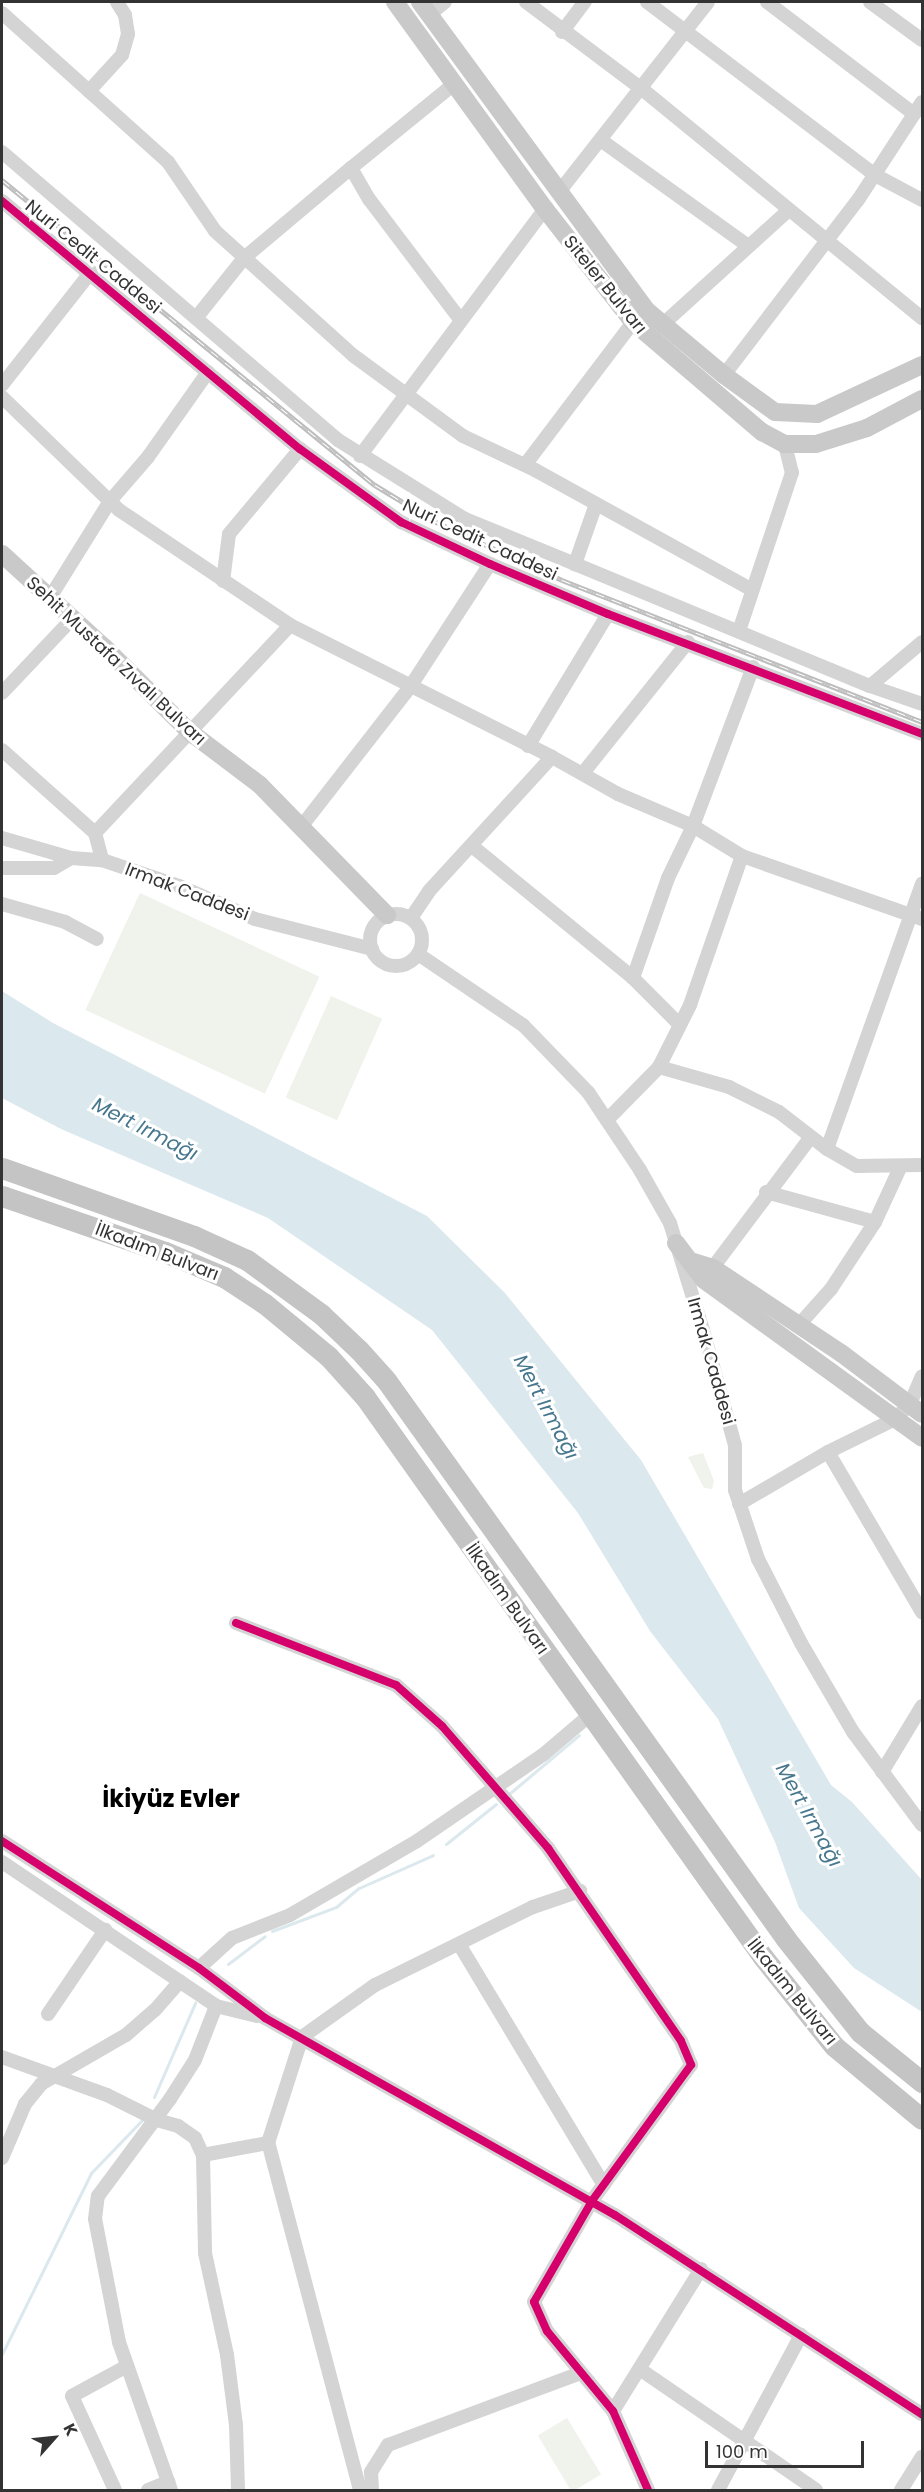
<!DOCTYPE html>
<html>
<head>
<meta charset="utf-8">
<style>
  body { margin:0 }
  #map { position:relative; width:924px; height:2492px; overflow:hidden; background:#fff; font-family:Poppins,sans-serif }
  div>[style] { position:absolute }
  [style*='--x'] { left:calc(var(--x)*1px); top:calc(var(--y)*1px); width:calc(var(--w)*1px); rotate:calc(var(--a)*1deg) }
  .green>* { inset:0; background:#f0f2ec; transform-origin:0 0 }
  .water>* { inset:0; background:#dbe9ee }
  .stream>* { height:3px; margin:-1.5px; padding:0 1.5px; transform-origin:1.5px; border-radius:1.5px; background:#dbe9ee }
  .minor>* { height:14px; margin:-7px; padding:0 7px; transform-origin:7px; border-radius:7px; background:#d4d4d4 }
  .minor>.ring { margin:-7px; padding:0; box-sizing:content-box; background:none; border:14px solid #d4d4d4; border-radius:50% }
  .major>* { height:18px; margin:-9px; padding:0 9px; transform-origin:9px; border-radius:9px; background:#c9c9c9 }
  .highway>* { height:21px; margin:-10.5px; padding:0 10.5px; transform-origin:10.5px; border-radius:10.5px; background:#c4c4c4 }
  .rail>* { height:5px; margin-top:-2.5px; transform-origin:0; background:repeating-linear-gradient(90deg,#fff 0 9px,#bdbdbd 0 18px); box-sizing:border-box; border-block:2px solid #bdbdbd }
  .cycleway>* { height:8px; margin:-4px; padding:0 4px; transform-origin:4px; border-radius:4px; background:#d6006c }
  span { translate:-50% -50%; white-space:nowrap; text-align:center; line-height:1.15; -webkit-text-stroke:6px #fff; paint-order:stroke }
  .street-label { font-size:18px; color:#333 }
  .water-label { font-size:20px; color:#47778e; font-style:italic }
  .district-label { font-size:24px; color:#000; font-weight:700 }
  .frame { position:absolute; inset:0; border:3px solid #333; pointer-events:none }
  .north { position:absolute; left:24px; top:2408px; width:60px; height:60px; -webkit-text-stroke:4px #fff; paint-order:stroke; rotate:63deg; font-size:16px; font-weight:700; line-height:24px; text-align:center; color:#333 }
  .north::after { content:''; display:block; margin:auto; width:21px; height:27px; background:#333; clip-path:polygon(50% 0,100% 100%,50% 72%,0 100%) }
  .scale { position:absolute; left:705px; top:2441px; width:159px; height:27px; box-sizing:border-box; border:3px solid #333; border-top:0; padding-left:8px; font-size:18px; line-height:21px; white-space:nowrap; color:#333; -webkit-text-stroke:4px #fff; paint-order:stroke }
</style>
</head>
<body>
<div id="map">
  <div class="green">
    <div style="left:140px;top:893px;width:198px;height:129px;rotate:25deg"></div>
    <div style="left:331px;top:996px;width:56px;height:111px;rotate:24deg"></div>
    <div style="clip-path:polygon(703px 1453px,714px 1481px,712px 1489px,704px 1488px,688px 1457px)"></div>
    <div style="left:567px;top:2418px;width:66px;height:34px;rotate:59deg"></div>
  </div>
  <div class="water">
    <div style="clip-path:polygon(2px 991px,53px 1023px,427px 1216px,505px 1293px,641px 1460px,831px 1785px,852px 1802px,922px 1880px,922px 2012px,854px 1968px,799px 1908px,775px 1842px,718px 1719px,650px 1631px,578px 1513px,432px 1330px,268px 1218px,61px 1129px,2px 1098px)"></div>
  </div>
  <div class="stream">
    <div style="--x:510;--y:1793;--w:90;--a:-40"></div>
    <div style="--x:446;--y:1844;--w:64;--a:-38.7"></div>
    <div style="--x:272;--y:1931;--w:68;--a:-20.6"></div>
    <div style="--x:336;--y:1907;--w:30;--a:-40"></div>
    <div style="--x:359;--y:1888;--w:81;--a:-24"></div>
    <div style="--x:228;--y:1964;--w:46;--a:-37.1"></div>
    <div style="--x:154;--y:2097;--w:103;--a:-66.4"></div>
    <div style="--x:2;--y:2354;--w:202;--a:-63.8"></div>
    <div style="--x:91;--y:2173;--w:74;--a:-46.1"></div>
  </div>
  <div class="minor">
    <div style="--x:526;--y:2;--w:145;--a:36.9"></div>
    <div style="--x:642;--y:89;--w:362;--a:39.3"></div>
    <div style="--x:647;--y:2;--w:286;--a:37.2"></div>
    <div style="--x:875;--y:175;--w:53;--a:28"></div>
    <div style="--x:767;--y:2;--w:185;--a:37.3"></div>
    <div style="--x:870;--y:2;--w:64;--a:36.2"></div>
    <div style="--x:2;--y:13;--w:223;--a:41.9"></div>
    <div style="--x:168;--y:162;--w:83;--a:55.7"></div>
    <div style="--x:215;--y:231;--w:187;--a:42"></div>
    <div style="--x:354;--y:356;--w:135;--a:36.3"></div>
    <div style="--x:463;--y:436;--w:80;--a:25.3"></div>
    <div style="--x:535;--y:470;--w:247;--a:28.9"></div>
    <div style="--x:430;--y:14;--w:19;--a:-39"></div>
    <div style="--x:562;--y:32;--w:38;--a:-53"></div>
    <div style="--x:454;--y:84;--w:133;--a:140.8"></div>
    <div style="--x:351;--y:168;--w:36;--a:60"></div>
    <div style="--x:369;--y:199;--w:149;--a:52.9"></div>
    <div style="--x:89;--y:91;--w:49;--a:-47.5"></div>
    <div style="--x:122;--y:55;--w:22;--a:-74"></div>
    <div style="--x:128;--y:34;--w:19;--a:-99"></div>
    <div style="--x:125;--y:15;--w:15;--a:-122"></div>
    <div style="--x:602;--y:141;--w:180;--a:35.7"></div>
    <div style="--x:2;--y:152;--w:443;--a:40.6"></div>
    <div style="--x:338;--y:440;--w:150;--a:31.9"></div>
    <div style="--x:465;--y:519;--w:119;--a:22.2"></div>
    <div style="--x:559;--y:192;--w:241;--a:-51.9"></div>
    <div style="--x:2;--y:201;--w:388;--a:39.8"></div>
    <div style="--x:300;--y:449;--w:125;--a:35.9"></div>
    <div style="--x:401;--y:522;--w:98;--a:25.3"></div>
    <div style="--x:490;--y:564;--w:128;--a:23"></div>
    <div style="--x:608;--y:614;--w:336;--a:20.9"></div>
    <div style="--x:196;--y:318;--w:77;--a:-51.3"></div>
    <div style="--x:244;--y:258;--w:140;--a:-40.1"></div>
    <div style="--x:662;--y:325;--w:171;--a:-42.2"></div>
    <div style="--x:724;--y:375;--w:220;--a:-52.6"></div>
    <div style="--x:858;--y:200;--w:117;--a:-56.9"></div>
    <div style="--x:2;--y:385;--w:144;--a:-51.8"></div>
    <div style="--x:2;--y:397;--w:163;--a:44"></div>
    <div style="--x:119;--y:510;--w:206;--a:33.9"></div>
    <div style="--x:290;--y:625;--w:293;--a:26.7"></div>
    <div style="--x:552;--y:757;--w:76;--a:29.3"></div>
    <div style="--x:618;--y:794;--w:82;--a:23.1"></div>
    <div style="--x:693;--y:826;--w:57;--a:31.5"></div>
    <div style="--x:742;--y:856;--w:191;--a:19.3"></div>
    <div style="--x:360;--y:456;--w:309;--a:-53.2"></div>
    <div style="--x:525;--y:465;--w:179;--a:-52.9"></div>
    <div style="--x:596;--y:504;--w:64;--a:109.3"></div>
    <div style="--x:575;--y:564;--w:319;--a:22.5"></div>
    <div style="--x:870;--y:686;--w:55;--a:19.1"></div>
    <div style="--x:223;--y:581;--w:47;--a:-82.7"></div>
    <div style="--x:229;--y:534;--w:111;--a:-50.1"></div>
    <div style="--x:49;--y:599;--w:115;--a:-58.1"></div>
    <div style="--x:110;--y:501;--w:58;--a:-49.2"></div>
    <div style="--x:148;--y:457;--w:104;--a:-54.8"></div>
    <div style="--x:739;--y:631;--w:167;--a:-71.5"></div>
    <div style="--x:792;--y:473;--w:30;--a:-104"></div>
    <div style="--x:870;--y:686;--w:68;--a:-40.2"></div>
    <div style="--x:2;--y:693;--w:102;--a:-46.6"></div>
    <div style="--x:528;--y:746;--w:154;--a:-58.8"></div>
    <div style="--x:2;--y:750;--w:125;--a:41.7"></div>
    <div style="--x:95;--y:833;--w:28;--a:75"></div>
    <div style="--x:583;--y:773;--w:168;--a:-51.3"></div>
    <div style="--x:301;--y:827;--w:177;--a:-52.1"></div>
    <div style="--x:410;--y:687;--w:147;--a:-57"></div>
    <div style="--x:95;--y:833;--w:285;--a:-46.8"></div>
    <div style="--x:2;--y:838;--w:72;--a:16.2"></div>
    <div style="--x:71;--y:858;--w:31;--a:4"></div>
    <div style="--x:102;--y:860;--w:81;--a:18.7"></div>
    <div style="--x:179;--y:886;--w:83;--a:23.5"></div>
    <div style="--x:255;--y:919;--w:121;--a:14.4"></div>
    <div style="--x:472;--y:846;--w:208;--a:39.3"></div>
    <div style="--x:633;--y:978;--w:65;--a:45"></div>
    <div style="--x:2;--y:868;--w:52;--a:0"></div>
    <div style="--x:54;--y:868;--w:20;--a:-30"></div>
    <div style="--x:2;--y:904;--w:66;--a:15.9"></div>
    <div style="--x:65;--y:922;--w:36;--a:28"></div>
    <div class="ring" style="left:370px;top:914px;width:38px;height:38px"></div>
    <div style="--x:411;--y:918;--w:32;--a:-56"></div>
    <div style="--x:429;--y:891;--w:182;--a:-47.5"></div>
    <div style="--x:418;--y:954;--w:127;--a:34.1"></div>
    <div style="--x:523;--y:1025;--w:93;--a:45.9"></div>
    <div style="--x:588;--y:1092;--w:94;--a:56.3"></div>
    <div style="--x:640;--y:1170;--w:61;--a:60.5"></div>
    <div style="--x:670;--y:1223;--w:112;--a:72.9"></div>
    <div style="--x:703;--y:1330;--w:119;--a:74.5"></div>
    <div style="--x:735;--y:1445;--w:45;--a:90"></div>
    <div style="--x:735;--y:1490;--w:73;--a:71.6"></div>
    <div style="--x:758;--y:1559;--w:94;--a:62.9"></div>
    <div style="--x:801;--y:1643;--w:103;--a:59.7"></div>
    <div style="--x:853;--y:1732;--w:116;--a:53.4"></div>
    <div style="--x:633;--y:978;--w:106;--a:-70.7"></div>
    <div style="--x:668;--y:878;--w:58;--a:-64.3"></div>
    <div style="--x:693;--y:826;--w:170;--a:-69.3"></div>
    <div style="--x:659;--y:1067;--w:73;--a:15.9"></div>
    <div style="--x:729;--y:1087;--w:56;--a:26.6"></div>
    <div style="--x:779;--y:1112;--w:61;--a:37.6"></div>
    <div style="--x:827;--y:1149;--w:34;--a:30"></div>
    <div style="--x:857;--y:1166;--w:65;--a:-0.9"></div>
    <div style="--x:607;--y:1120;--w:74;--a:-45.5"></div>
    <div style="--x:659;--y:1067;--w:69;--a:-63.4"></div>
    <div style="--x:690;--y:1005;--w:158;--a:-70.8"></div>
    <div style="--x:827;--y:1149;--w:282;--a:-70.3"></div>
    <div style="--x:766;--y:1192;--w:113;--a:15.4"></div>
    <div style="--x:708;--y:1274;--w:171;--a:-53.1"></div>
    <div style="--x:798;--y:1326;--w:50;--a:-48.3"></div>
    <div style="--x:831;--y:1289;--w:80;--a:-56.7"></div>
    <div style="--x:875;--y:1222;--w:60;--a:-65.2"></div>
    <div style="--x:828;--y:1452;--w:186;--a:59.6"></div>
    <div style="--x:739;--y:1504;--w:103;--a:-30.3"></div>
    <div style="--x:828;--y:1452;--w:75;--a:-26.2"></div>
    <div style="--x:895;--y:1419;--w:21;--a:-45"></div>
    <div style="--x:910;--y:1404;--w:30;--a:-67"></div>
    <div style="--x:236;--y:1623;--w:172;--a:21.2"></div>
    <div style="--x:396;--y:1685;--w:62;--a:41.7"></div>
    <div style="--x:442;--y:1726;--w:162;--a:49"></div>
    <div style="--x:548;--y:1848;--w:234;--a:55.4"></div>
    <div style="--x:681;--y:2041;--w:26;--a:67"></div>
    <div style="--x:691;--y:2065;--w:168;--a:126.1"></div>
    <div style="--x:592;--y:2201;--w:116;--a:119.9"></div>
    <div style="--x:534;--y:2302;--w:32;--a:66"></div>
    <div style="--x:547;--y:2331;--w:104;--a:50.5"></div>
    <div style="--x:613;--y:2411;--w:86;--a:66.1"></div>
    <div style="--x:882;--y:1772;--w:77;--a:-58.8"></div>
    <div style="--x:2;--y:1841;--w:234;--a:32.8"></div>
    <div style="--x:199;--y:1968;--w:83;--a:37.1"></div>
    <div style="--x:265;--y:2018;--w:402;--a:29.4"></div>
    <div style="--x:615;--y:2215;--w:366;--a:33"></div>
    <div style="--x:2;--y:1862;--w:258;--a:33.9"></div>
    <div style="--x:216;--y:2006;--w:42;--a:13.7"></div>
    <div style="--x:459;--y:1944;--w:281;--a:59"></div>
    <div style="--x:199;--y:1968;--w:45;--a:-42.3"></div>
    <div style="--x:232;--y:1938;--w:62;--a:-21.6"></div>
    <div style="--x:290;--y:1915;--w:147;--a:-30.2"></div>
    <div style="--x:417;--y:1841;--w:154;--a:-34.4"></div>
    <div style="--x:544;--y:1754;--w:60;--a:-40.3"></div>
    <div style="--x:48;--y:2014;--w:102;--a:-55.8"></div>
    <div style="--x:2;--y:2057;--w:112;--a:19.9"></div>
    <div style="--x:107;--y:2095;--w:56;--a:26.6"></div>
    <div style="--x:157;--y:2120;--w:22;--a:16"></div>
    <div style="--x:178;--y:2126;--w:21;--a:35"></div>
    <div style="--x:195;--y:2138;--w:19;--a:65"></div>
    <div style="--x:203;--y:2155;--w:98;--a:88.8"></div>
    <div style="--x:205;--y:2253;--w:104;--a:77.8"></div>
    <div style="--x:227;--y:2355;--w:71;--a:82.7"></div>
    <div style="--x:236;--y:2425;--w:65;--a:88.2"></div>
    <div style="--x:203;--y:2155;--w:66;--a:-10.5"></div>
    <div style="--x:2;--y:2158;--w:59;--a:-66.9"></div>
    <div style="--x:25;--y:2104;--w:26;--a:-51"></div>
    <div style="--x:41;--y:2084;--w:98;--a:-30"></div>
    <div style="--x:126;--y:2035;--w:38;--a:-41"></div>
    <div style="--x:155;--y:2010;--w:38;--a:-49"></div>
    <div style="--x:641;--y:2370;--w:212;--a:34.4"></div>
    <div style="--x:613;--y:2411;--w:167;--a:-58.2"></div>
    <div style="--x:115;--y:2490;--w:103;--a:-114.6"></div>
    <div style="--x:72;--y:2396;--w:63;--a:-28.6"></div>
    <div style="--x:148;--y:2490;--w:22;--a:-22"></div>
    <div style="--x:171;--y:2490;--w:157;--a:-109.4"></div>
    <div style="--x:119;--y:2342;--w:125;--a:-101"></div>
    <div style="--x:95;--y:2219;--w:23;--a:-83"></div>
    <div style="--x:98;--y:2196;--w:121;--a:-53.4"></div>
    <div style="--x:170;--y:2099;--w:46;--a:-57.3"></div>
    <div style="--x:195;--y:2060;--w:58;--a:-68.7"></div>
    <div style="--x:360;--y:2490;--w:359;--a:-104.8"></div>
    <div style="--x:268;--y:2143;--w:111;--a:-72.2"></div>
    <div style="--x:302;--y:2037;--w:90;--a:-35.5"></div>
    <div style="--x:375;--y:1985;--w:176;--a:-26.3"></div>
    <div style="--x:533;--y:1907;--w:50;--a:-18.8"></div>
    <div style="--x:372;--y:2490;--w:18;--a:-93"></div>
    <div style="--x:371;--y:2472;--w:32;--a:-58"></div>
    <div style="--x:388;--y:2445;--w:206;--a:-20.5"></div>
    <div style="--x:718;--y:2490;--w:176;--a:-61.8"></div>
    <div style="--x:901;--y:2490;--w:39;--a:-58"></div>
  </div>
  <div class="major">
    <div style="--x:395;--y:2;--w:256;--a:54.1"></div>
    <div style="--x:545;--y:209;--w:143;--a:52.1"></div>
    <div style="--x:633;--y:322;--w:170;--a:40.5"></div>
    <div style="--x:762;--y:432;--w:26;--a:28"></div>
    <div style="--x:785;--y:444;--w:31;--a:0"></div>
    <div style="--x:816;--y:444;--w:53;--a:-17.4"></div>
    <div style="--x:867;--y:428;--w:62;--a:-27.8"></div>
    <div style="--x:420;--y:2;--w:382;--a:53.7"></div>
    <div style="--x:646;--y:310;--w:102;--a:39.8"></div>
    <div style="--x:724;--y:375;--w:63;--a:36"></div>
    <div style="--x:775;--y:412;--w:42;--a:2.7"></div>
    <div style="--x:817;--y:414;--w:116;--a:-25"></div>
    <div style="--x:2;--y:554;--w:138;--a:42.4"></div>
    <div style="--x:104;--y:647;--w:121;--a:44.7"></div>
    <div style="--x:190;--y:732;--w:88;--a:37.1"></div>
    <div style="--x:260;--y:785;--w:182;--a:45.7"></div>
    <div style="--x:676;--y:1243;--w:46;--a:52.9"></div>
    <div style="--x:704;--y:1280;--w:269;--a:35.9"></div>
    <div style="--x:694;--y:1262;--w:20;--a:18"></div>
    <div style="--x:713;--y:1268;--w:154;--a:33.6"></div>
    <div style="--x:841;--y:1353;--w:101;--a:37"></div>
  </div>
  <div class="highway">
    <div style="--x:2;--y:1168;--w:204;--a:19.5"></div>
    <div style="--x:194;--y:1236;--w:58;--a:24.4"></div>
    <div style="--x:247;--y:1260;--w:92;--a:36.1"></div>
    <div style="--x:321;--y:1314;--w:52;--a:43.5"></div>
    <div style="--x:359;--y:1350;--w:40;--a:48"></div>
    <div style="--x:386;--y:1380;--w:687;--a:54.41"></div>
    <div style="--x:786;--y:1939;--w:119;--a:51.5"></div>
    <div style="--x:860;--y:2032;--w:80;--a:38.9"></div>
    <div style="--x:2;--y:1196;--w:172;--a:19"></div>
    <div style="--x:165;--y:1252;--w:64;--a:23"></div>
    <div style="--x:224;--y:1277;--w:49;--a:33.4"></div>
    <div style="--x:265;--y:1304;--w:83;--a:39.6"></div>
    <div style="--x:329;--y:1357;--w:54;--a:48"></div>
    <div style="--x:365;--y:1397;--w:687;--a:54.6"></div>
    <div style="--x:763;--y:1957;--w:114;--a:51.4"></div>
    <div style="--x:834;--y:2046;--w:114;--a:39.7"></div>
  </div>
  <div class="rail">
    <div style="--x:2;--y:180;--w:482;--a:39.3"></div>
    <div style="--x:375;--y:485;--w:69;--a:31.4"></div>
    <div style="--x:434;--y:521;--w:141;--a:24.7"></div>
    <div style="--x:562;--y:580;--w:387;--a:21.5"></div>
  </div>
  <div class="cycleway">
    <div style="--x:2;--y:201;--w:388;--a:39.8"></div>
    <div style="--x:300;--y:449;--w:125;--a:35.9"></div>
    <div style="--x:401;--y:522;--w:98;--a:25.3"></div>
    <div style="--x:490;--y:564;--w:128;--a:23"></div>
    <div style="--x:608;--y:614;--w:336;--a:20.9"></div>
    <div style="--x:236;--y:1623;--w:172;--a:21.2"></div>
    <div style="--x:396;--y:1685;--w:62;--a:41.7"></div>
    <div style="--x:442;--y:1726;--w:162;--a:49"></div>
    <div style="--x:548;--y:1848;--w:234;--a:55.4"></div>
    <div style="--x:681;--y:2041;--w:26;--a:67"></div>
    <div style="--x:691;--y:2065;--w:168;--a:126.1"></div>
    <div style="--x:592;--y:2201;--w:116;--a:119.9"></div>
    <div style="--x:534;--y:2302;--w:32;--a:66"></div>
    <div style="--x:547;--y:2331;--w:104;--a:50.5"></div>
    <div style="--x:613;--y:2411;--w:86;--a:66.1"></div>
    <div style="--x:2;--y:1841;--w:234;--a:32.8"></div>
    <div style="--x:199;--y:1968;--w:83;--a:37.1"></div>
    <div style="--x:265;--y:2018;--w:402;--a:29.4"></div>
    <div style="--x:615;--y:2215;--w:366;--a:33"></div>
  </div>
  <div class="street-label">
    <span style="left:93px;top:257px;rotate:39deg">Nuri Cedit Caddesi</span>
    <span style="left:605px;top:285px;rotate:51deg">Siteler Bulvarı</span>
    <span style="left:480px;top:540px;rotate:25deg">Nuri Cedit Caddesi</span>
    <span style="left:116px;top:661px;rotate:43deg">Sehit Mustafa Zıvalı Bulvarı</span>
    <span style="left:187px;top:892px;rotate:21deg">Irmak Caddesi</span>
    <span style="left:157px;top:1252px;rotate:21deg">İlkadım Bulvarı</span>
    <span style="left:711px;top:1361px;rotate:74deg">Irmak Caddesi</span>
    <span style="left:507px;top:1599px;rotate:55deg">İlkadım Bulvarı</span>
    <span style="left:792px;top:1992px;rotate:51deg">İlkadım Bulvarı</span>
  </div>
  <div class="water-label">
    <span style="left:145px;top:1129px;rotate:27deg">Mert Irmağı</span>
    <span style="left:546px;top:1407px;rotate:62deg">Mert Irmağı</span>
    <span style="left:809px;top:1815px;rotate:61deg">Mert Irmağı</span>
  </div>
  <div class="district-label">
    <span style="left:171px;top:1799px">İkiyüz Evler</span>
  </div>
  <div class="frame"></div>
  <div class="north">K</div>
  <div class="scale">100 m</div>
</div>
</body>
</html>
